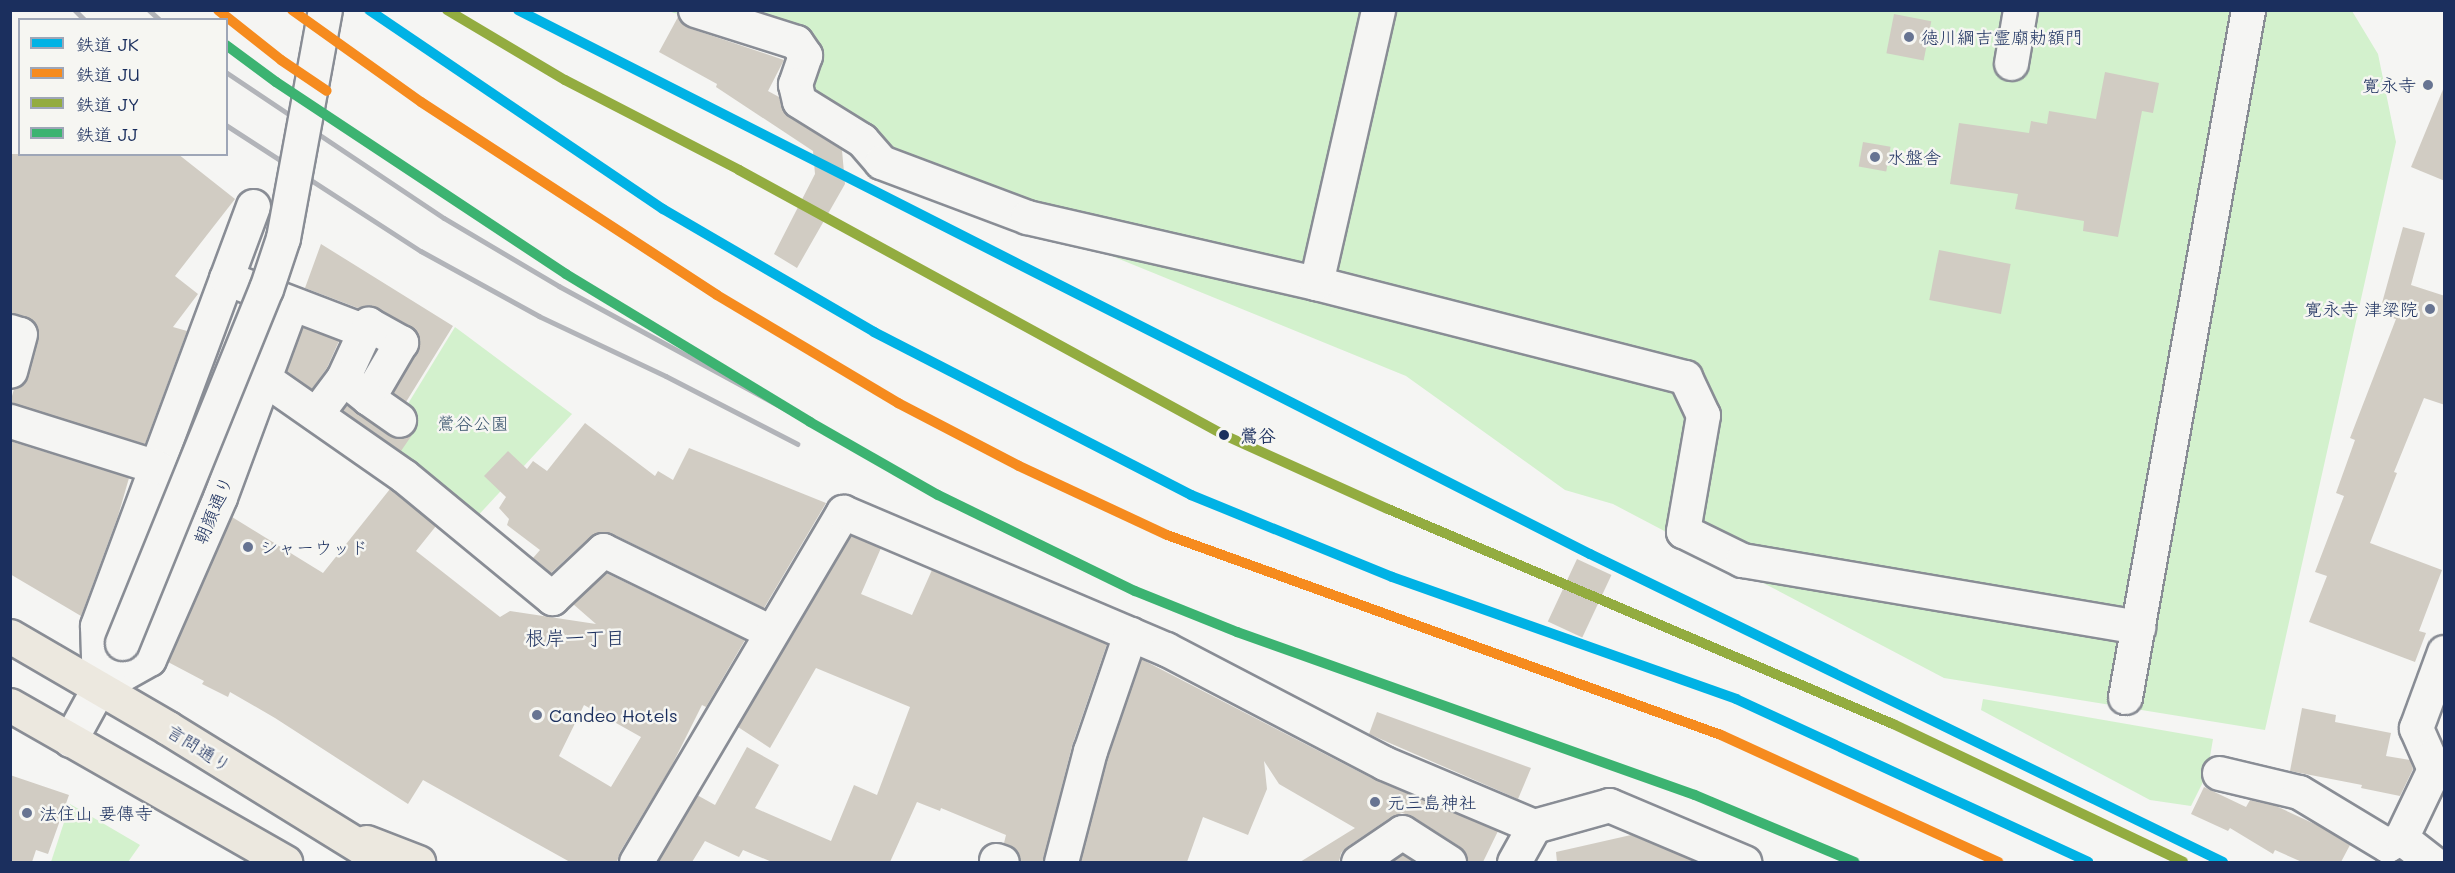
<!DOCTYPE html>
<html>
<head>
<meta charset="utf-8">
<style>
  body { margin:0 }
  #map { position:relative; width:2455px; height:873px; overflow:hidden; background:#f5f5f3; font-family:Mali,"Klee One",sans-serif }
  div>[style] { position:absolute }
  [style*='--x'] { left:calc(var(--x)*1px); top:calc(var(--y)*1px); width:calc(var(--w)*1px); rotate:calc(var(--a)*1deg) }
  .green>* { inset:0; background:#d3f1cd }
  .building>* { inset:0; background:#d1ccc3; transform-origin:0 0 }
  .roads { filter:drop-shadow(2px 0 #898d95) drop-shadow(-2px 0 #898d95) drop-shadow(0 2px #898d95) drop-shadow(0 -2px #898d95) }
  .minor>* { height:33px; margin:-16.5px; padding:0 16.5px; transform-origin:16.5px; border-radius:16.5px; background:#f5f5f3 }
  .major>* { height:33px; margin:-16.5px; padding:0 16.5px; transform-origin:16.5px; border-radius:16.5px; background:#ece8df }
  .rail>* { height:4.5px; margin:-2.25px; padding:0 2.25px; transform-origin:2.25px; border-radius:2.25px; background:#b2b4b9 }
  .bridges { filter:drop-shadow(2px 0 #898d95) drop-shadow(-2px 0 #898d95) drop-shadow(0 2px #898d95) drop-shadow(0 -2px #898d95) }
  .minor-bridge>* { height:33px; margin:-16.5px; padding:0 16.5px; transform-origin:16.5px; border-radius:16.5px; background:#f5f5f3 }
  .rail-1>* { height:10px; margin:-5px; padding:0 5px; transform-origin:5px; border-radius:5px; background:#00b2e5 }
  .rail-2>* { height:10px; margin:-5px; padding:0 5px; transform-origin:5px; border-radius:5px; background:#f68b1e }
  .rail-3>* { height:10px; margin:-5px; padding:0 5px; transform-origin:5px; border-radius:5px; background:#93ac40 }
  .rail-4>* { height:10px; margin:-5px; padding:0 5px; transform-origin:5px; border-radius:5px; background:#3cb371 }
  .dots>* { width:16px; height:16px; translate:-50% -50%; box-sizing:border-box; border:3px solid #f6f6f2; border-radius:50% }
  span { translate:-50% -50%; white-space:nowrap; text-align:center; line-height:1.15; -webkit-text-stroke:5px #f6f6f2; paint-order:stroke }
  .poi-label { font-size:18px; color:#1b2f5e }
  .left { translate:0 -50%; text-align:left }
  .right { translate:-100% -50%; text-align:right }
  .park-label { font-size:18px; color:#3a556e }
  .stop-label { font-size:18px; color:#1b2f5e; font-weight:700 }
  .street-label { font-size:18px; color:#1b2f5e }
  .neighbourhood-label { font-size:20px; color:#1b2f5e }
  .frame { position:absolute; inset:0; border:12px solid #1b2f5e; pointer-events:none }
  .legend { position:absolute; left:18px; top:18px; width:210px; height:138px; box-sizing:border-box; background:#f6f6f2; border:2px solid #9ea6b7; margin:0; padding:8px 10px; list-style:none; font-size:18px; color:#1b2f5e }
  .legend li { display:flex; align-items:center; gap:12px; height:30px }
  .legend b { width:30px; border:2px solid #9ea6b7 }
</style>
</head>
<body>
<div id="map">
  <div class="green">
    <div style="clip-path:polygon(668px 11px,2352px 11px,2378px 54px,2396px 142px,2265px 730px,1944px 678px,1613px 504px,1565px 490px,1406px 376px,874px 159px,784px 96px,796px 51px)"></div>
    <div style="clip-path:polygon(455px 327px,572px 414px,473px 521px,379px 451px)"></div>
    <div style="clip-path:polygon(1983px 699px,2213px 739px,2207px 774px,2191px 806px,2150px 800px,1981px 710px)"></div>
    <div style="clip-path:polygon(70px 804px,140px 845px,128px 862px,51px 862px)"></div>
  </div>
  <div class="building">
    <div style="left:1894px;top:14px;width:38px;height:40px;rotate:11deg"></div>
    <div style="clip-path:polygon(678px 17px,689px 28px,784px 60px,768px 91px,779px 97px,784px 112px,789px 117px,842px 150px,845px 184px,797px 268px,774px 254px,815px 174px,813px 151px,716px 87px,717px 84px,659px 52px)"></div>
    <div style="clip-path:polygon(2105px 72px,2159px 83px,2153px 113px,2142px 111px,2118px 237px,2083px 231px,2084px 221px,2015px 209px,2018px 194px,1950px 184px,1959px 123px,2029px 133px,2031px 121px,2047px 124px,2049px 111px,2096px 119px)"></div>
    <div style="clip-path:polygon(2444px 87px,2445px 87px,2445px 181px,2411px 167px)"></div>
    <div style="left:1863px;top:142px;width:28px;height:25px;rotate:10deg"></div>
    <div style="clip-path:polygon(10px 154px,178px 154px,235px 199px,175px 276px,198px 294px,173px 327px,187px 331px,145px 444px,10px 403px,14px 389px,23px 385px,28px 376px,38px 330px,33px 321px,10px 313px)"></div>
    <div style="clip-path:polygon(2403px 227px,2425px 233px,2411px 285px,2445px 296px,2445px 405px,2424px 398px,2394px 472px,2397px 473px,2370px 543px,2442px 570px,2419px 631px,2426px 633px,2415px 662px,2309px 622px,2327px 576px,2315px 572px,2344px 496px,2336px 493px,2355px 440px,2350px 438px,2396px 319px,2379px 314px)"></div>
    <div style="clip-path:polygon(321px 244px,453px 326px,406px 402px,393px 393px,417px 351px,420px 341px,417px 333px,410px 326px,377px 308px,368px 305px,358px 308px,305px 288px)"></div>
    <div style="left:1939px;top:250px;width:73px;height:51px;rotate:11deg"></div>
    <div style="clip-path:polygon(303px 327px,339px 341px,327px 368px,312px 389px,287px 371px)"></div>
    <div style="clip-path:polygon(346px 405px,389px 436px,398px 439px,412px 435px,401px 451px,342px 410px)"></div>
    <div style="clip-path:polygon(585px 423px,655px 476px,658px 471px,673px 480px,689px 448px,826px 503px,764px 608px,611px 533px,600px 532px,591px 536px,551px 573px,533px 558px,540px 550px,507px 525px,509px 519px,499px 508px,506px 497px,484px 476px,508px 451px,527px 469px,533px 461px,547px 471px)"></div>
    <div style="clip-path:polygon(10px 441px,129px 478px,118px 516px,81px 616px,10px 574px)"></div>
    <div style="clip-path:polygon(evenodd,390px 489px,436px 526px,416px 551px,500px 617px,510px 611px,596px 624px,573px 604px,606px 573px,745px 640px,706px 707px,702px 705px,671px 767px,620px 852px,617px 862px,570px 862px,423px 780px,408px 804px,275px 718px,230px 692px,228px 697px,202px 684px,204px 681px,168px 662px,232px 517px,323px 573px,390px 489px,584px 705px,641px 737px,611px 787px,559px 756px,584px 705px)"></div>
    <div style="clip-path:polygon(851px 536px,881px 548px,861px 594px,912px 615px,932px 570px,1107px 644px,1072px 746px,1043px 862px,1020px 862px,1016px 850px,1004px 843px,1006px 835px,941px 808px,940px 811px,917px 802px,890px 862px,772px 862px,743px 850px,739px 857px,705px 841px,692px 862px,657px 862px,697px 795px,715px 805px,747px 747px,779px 765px,755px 808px,831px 841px,854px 785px,877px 795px,910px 707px,816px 668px,770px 748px,738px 727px)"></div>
    <div style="left:1577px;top:559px;width:38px;height:69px;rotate:25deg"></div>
    <div style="clip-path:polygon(1141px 659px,1375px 780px,1498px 831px,1483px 862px,1468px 862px,1465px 853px,1459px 846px,1412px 816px,1402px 813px,1391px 817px,1347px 847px,1341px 853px,1339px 862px,1300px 862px,1355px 828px,1279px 784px,1264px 761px,1267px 789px,1248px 835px,1203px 817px,1187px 862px,1080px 862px,1108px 756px)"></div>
    <div style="clip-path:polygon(2302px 708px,2336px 715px,2335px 722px,2391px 733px,2386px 756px,2410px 760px,2413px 769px,2400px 796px,2361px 788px,2362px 785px,2290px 771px)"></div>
    <div style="clip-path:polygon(1377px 712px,1531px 768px,1518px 799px,1369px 734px)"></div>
    <div style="clip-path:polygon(10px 775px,69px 795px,48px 854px,36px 850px,32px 862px,10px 862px)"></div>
    <div style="clip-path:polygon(2204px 787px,2246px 807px,2250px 800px,2276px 806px,2319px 826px,2350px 845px,2341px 862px,2302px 862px,2275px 850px,2273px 854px,2230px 828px,2228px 831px,2191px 814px)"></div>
    <div style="clip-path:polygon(1631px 835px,1697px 862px,1557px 862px,1556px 852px)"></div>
    <div style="clip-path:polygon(1402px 854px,1415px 862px,1391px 862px)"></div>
  </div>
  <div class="roads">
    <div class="minor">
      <div style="--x:695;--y:10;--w:106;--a:17.6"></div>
      <div style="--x:796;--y:42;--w:16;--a:55"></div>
      <div style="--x:805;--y:55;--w:31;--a:109"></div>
      <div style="--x:795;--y:84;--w:17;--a:77"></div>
      <div style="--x:799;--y:101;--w:74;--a:31.8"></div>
      <div style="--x:862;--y:140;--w:29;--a:49"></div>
      <div style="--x:881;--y:162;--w:156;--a:20.6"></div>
      <div style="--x:1027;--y:217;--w:296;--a:12.9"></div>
      <div style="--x:1316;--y:283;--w:381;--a:14.3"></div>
      <div style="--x:1685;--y:377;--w:42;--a:64.7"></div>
      <div style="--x:1703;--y:415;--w:118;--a:99.8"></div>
      <div style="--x:1683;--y:531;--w:66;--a:26.2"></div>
      <div style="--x:1742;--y:560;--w:402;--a:9.6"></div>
      <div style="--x:2011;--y:63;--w:54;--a:-80.4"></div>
      <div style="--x:253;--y:206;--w:448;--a:110.4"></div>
      <div style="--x:97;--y:626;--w:61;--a:88.1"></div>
      <div style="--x:99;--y:687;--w:57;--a:-29.2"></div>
      <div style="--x:149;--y:659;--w:177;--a:-66.3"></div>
      <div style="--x:220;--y:497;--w:205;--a:-69.7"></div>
      <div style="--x:226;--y:278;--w:149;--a:20.9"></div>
      <div style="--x:1316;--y:283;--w:280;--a:-77.2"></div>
      <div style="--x:10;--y:331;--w:10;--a:17"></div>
      <div style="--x:20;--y:334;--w:38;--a:105"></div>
      <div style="--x:265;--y:379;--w:169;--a:34.9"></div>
      <div style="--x:404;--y:476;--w:192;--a:39.5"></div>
      <div style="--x:552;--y:598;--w:70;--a:-43.3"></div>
      <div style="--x:603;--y:550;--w:187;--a:26"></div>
      <div style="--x:368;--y:398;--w:38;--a:35"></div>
      <div style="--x:316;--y:414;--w:45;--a:-53.1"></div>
      <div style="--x:343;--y:378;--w:60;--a:-65.2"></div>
      <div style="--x:368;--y:324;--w:38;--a:29"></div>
      <div style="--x:401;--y:342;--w:65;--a:120.5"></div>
      <div style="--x:368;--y:398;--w:32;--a:-141"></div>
      <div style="--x:10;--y:421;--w:154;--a:17.4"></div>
      <div style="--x:2125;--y:697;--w:698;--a:-79.85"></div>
      <div style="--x:70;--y:740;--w:81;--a:-61.2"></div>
      <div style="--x:2219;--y:773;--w:82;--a:13.4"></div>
      <div style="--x:2299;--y:792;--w:103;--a:31.1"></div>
      <div style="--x:2387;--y:845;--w:16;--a:-27"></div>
      <div style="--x:996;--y:860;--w:6;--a:18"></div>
      <div style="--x:636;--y:862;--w:407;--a:-59.4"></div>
      <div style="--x:843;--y:512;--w:351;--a:23"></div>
      <div style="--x:1166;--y:649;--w:246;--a:27.6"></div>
      <div style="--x:1384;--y:763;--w:163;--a:22.8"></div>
      <div style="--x:1534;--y:826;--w:78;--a:-15.6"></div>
      <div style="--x:1609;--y:805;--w:147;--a:22.9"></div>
      <div style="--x:1061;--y:862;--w:115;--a:-75.4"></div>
      <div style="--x:1090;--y:751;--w:124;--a:-71.1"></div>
      <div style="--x:1358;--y:862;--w:53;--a:-34.3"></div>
      <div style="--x:1402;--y:832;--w:56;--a:32.6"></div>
      <div style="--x:1514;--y:862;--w:41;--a:-60.9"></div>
      <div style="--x:2432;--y:862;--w:39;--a:-142"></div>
      <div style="--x:2401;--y:838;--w:76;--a:-64.4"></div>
      <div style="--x:2434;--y:769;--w:45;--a:-113.7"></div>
      <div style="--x:2416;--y:728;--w:81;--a:-69.8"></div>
    </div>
    <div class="major">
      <div style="--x:10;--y:636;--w:183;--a:30.2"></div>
      <div style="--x:168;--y:728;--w:255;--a:31.7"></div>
      <div style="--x:10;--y:705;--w:317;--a:29.7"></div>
      <div style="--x:366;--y:842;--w:56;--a:21"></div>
    </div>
  </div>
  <div class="rail">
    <div style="--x:75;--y:10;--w:14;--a:45"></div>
    <div style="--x:149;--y:10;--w:15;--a:42"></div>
    <div style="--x:226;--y:72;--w:262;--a:33.8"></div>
    <div style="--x:444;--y:218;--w:134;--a:30.6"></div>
    <div style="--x:559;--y:286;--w:285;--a:28.5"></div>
    <div style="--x:226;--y:125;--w:232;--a:32.9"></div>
    <div style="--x:421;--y:251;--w:135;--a:28.8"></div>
    <div style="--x:539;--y:316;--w:140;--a:25.3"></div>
    <div style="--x:666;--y:376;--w:148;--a:27.3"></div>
  </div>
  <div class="bridges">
    <div class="minor-bridge">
      <div style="--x:122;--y:643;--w:382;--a:-67.9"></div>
      <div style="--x:266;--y:289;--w:54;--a:-71.6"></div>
      <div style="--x:283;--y:238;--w:232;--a:-79.6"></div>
    </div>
  </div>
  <div class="rail-1">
    <div style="--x:369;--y:10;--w:355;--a:34.1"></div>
    <div style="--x:663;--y:209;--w:244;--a:30.2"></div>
    <div style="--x:874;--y:332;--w:356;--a:27.2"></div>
    <div style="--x:1191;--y:495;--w:217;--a:22.2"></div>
    <div style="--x:1392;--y:577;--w:365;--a:19.5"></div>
    <div style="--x:1736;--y:699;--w:388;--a:24.8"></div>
    <div style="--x:518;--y:10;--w:1202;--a:26.91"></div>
    <div style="--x:1590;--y:554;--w:704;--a:25.95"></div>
  </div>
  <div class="rail-2">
    <div style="--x:218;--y:10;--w:80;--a:38.4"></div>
    <div style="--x:281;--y:60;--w:55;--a:34"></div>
    <div style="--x:292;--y:10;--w:158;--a:35.5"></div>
    <div style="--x:421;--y:102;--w:353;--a:33.1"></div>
    <div style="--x:717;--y:295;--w:211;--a:30.8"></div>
    <div style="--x:898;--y:403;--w:136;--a:27.5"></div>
    <div style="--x:1019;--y:466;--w:163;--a:25"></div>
    <div style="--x:1167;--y:535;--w:589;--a:19.85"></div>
    <div style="--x:1721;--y:735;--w:305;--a:24.6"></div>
  </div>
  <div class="rail-3">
    <div style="--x:447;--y:10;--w:137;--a:30.7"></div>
    <div style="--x:565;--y:80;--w:196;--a:27.3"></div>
    <div style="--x:739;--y:170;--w:553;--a:28.65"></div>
    <div style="--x:1224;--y:435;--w:180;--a:24.3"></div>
    <div style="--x:1388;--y:509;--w:549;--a:23.06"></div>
    <div style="--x:1893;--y:724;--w:321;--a:25.4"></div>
  </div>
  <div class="rail-4">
    <div style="--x:226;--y:45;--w:62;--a:36.5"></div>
    <div style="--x:276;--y:82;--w:348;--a:33.5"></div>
    <div style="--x:566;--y:274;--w:285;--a:31.2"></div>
    <div style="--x:810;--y:422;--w:147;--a:29.7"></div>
    <div style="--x:938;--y:495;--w:219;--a:26"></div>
    <div style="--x:1135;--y:591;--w:110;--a:21.9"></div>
    <div style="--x:1237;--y:632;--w:486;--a:19.6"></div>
    <div style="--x:1695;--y:795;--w:173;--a:22.8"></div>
  </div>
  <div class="dots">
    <div style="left:1909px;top:37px;background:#677492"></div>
    <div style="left:2428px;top:85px;background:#677492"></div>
    <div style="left:1875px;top:157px;background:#677492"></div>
    <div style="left:2430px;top:309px;background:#677492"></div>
    <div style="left:1224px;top:435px;background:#1b2f5e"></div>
    <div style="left:248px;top:547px;background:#677492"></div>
    <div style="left:537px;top:715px;background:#677492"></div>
    <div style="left:1375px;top:802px;background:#677492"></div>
    <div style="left:27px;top:813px;background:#677492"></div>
  </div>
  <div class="poi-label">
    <span class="left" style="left:1921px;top:37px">徳川綱吉霊廟勅額門</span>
    <span class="right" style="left:2416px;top:85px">寛永寺</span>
    <span class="left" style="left:1887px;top:157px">水盤舎</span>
    <span class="right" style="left:2418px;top:309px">寛永寺 津梁院</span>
    <span class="left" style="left:260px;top:547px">シャーウッド</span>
    <span class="left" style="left:549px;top:715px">Candeo Hotels</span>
    <span class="left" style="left:1387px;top:802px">元三島神社</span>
    <span class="left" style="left:39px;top:813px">法住山 要傳寺</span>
  </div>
  <div class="park-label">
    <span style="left:473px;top:423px">鶯谷公園</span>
  </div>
  <div class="stop-label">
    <span class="left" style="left:1240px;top:435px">鶯谷</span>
  </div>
  <div class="street-label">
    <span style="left:213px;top:510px;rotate:-67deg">朝顔通り</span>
    <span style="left:199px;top:748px;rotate:32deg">言問通り</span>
  </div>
  <div class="neighbourhood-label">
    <span style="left:575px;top:637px">根岸一丁目</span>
  </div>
  <div class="frame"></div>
  <ul class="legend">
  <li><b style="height:8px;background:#00b2e5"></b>鉄道 JK</li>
  <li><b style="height:8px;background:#f68b1e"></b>鉄道 JU</li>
  <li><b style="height:8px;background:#93ac40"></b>鉄道 JY</li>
  <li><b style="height:8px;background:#3cb371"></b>鉄道 JJ</li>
  </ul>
</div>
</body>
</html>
